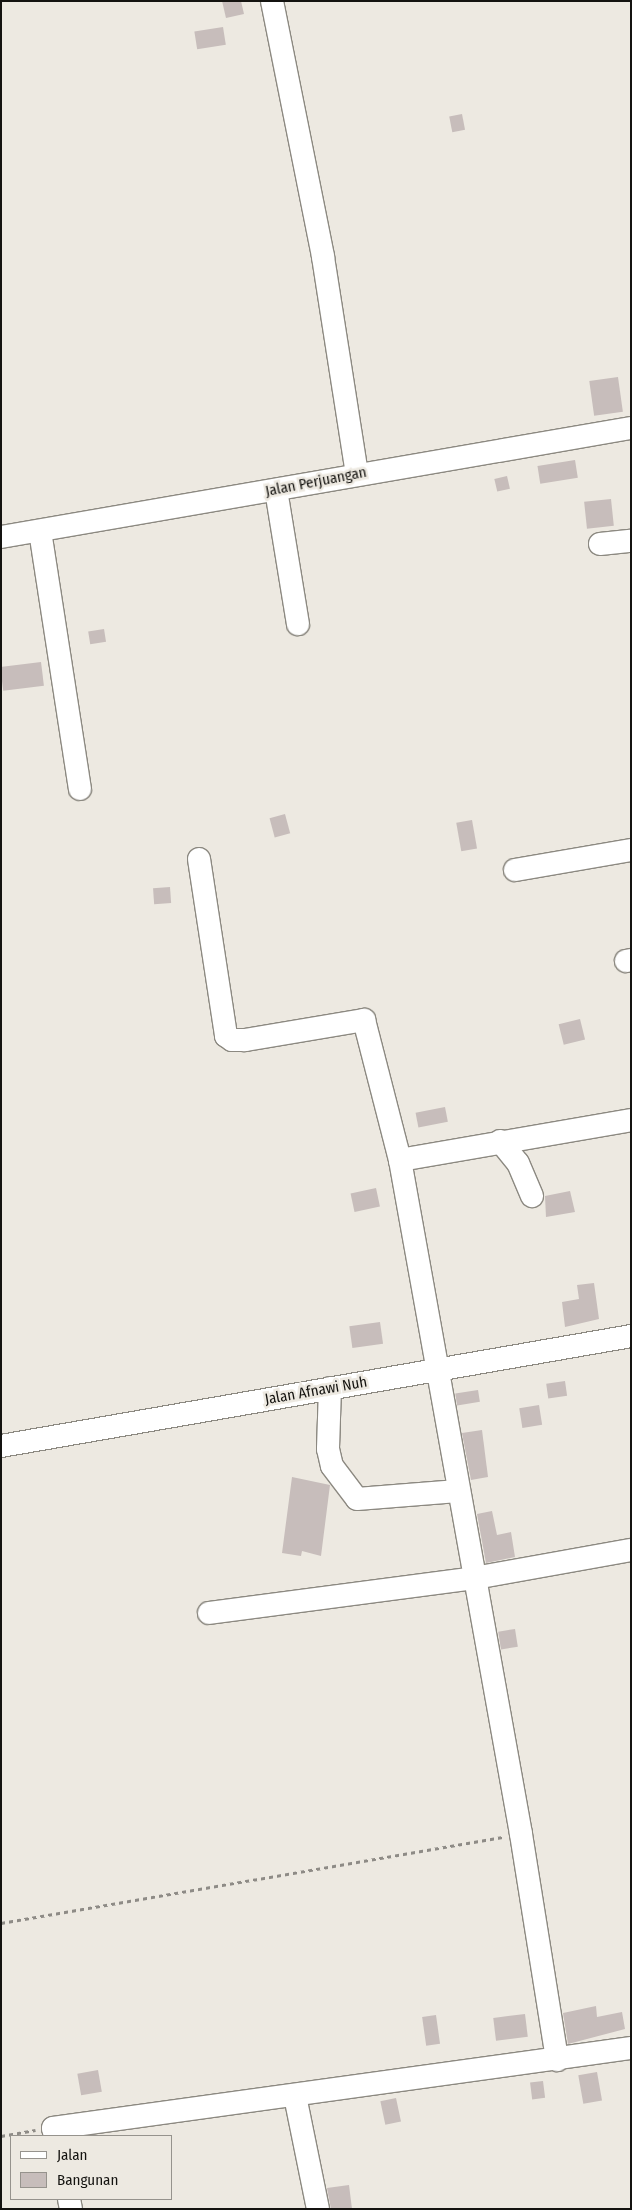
<!DOCTYPE html>
<html>
<head>
<meta charset="utf-8">
<style>
  body { margin:0 }
  #map { position:relative; width:632px; height:2210px; overflow:hidden; background:#ede9e1; font-family:"Fira Sans Condensed",sans-serif }
  div>[style] { position:absolute }
  [style*='--x'] { left:calc(var(--x)*1px); top:calc(var(--y)*1px); width:calc(var(--w)*1px); rotate:calc(var(--a)*1deg) }
  .building>* { inset:0; background:#c7bdbb; transform-origin:0 0 }
  .path>* { height:3px; margin-top:-1.5px; transform-origin:0; background:repeating-linear-gradient(90deg,#8e8b86 0 4px,transparent 0 8px) }
  .roads { filter:drop-shadow(1px 0 #8c8981) drop-shadow(-1px 0 #8c8981) drop-shadow(0 1px #8c8981) drop-shadow(0 -1px #8c8981) }
  .minor>* { height:22px; margin:-11px; padding:0 11px; transform-origin:11px; border-radius:11px; background:#fff }
  span { translate:-50% -50%; white-space:nowrap; text-align:center; line-height:1.15; -webkit-text-stroke:5px #ede9e1; paint-order:stroke }
  .street-label { font-size:15px; color:#141310 }
  .frame { position:absolute; inset:0; border:2px solid #141310; pointer-events:none }
  .legend { position:absolute; left:10px; top:2135px; width:162px; height:65px; box-sizing:border-box; background:#ede9e1; border:1px solid #96938d; margin:0; padding:6px 9px; list-style:none; font-size:15px; color:#141310 }
  .legend li { display:flex; align-items:center; gap:10px; height:25px }
  .legend b { width:25px; border:1px solid #96938d }
</style>
</head>
<body>
<div id="map">
  <div class="building">
    <div style="clip-path:polygon(222px 1px,241px 1px,244px 14px,226px 18px)"></div>
    <div style="left:223px;top:27px;width:18px;height:29px;rotate:81deg"></div>
    <div style="left:462px;top:114px;width:16px;height:13px;rotate:79deg"></div>
    <div style="left:618px;top:377px;width:35px;height:29px;rotate:82deg"></div>
    <div style="left:575px;top:460px;width:18px;height:38px;rotate:81deg"></div>
    <div style="left:507px;top:476px;width:13px;height:13px;rotate:77deg"></div>
    <div style="left:611px;top:499px;width:27px;height:27px;rotate:84deg"></div>
    <div style="left:104px;top:629px;width:13px;height:16px;rotate:81deg"></div>
    <div style="left:41px;top:662px;width:24px;height:41px;rotate:83deg"></div>
    <div style="left:285px;top:814px;width:20px;height:16px;rotate:75deg"></div>
    <div style="left:472px;top:820px;width:29px;height:16px;rotate:80deg"></div>
    <div style="left:170px;top:887px;width:16px;height:17px;rotate:86deg"></div>
    <div style="left:580px;top:1019px;width:21px;height:22px;rotate:76deg"></div>
    <div style="left:445px;top:1107px;width:15px;height:30px;rotate:79deg"></div>
    <div style="left:376px;top:1188px;width:19px;height:26px;rotate:78deg"></div>
    <div style="clip-path:polygon(570px 1191px,575px 1212px,546px 1217px,545px 1196px)"></div>
    <div style="clip-path:polygon(594px 1283px,599px 1319px,565px 1327px,562px 1302px,579px 1299px,577px 1285px)"></div>
    <div style="left:380px;top:1322px;width:22px;height:31px;rotate:82deg"></div>
    <div style="left:565px;top:1381px;width:15px;height:19px;rotate:82deg"></div>
    <div style="left:478px;top:1390px;width:12px;height:23px;rotate:81deg"></div>
    <div style="left:539px;top:1405px;width:20px;height:20px;rotate:81deg"></div>
    <div style="clip-path:polygon(482px 1430px,488px 1477px,471px 1480px,462px 1433px)"></div>
    <div style="clip-path:polygon(292px 1477px,330px 1485px,321px 1556px,302px 1551px,301px 1556px,282px 1553px)"></div>
    <div style="clip-path:polygon(492px 1511px,497px 1535px,511px 1532px,515px 1557px,486px 1563px,477px 1514px)"></div>
    <div style="left:515px;top:1629px;width:18px;height:17px;rotate:81deg"></div>
    <div style="clip-path:polygon(596px 2006px,597px 2017px,622px 2012px,625px 2029px,568px 2044px,563px 2013px)"></div>
    <div style="left:525px;top:2014px;width:23px;height:32px;rotate:83deg"></div>
    <div style="left:436px;top:2015px;width:29px;height:14px;rotate:82deg"></div>
    <div style="left:98px;top:2070px;width:22px;height:21px;rotate:80deg"></div>
    <div style="left:597px;top:2072px;width:29px;height:19px;rotate:80deg"></div>
    <div style="left:543px;top:2081px;width:17px;height:13px;rotate:83deg"></div>
    <div style="left:396px;top:2098px;width:24px;height:16px;rotate:78deg"></div>
    <div style="clip-path:polygon(349px 2185px,352px 2209px,331px 2209px,327px 2188px)"></div>
  </div>
  <div class="path">
    <div style="--x:1;--y:1923;--w:509;--a:-9.72"></div>
    <div style="--x:1;--y:2136;--w:35;--a:-10"></div>
  </div>
  <div class="roads">
    <div class="minor">
      <div style="--x:272;--y:1;--w:261;--a:78.7"></div>
      <div style="--x:323;--y:257;--w:220;--a:81.1"></div>
      <div style="--x:276;--y:490;--w:136;--a:80.7"></div>
      <div style="--x:40;--y:531;--w:261;--a:81.2"></div>
      <div style="--x:1;--y:537;--w:639;--a:-9.82"></div>
      <div style="--x:600;--y:544;--w:31;--a:-6"></div>
      <div style="--x:199;--y:859;--w:179;--a:81.3"></div>
      <div style="--x:226;--y:1036;--w:7;--a:34"></div>
      <div style="--x:232;--y:1040;--w:13;--a:0"></div>
      <div style="--x:245;--y:1040;--w:121;--a:-9.5"></div>
      <div style="--x:364;--y:1020;--w:145;--a:75.6"></div>
      <div style="--x:400;--y:1160;--w:685;--a:79.82"></div>
      <div style="--x:521;--y:1834;--w:229;--a:80.9"></div>
      <div style="--x:515;--y:870;--w:118;--a:-9.8"></div>
      <div style="--x:626;--y:961;--w:5;--a:-11"></div>
      <div style="--x:500;--y:1141;--w:28;--a:51"></div>
      <div style="--x:518;--y:1163;--w:36;--a:67"></div>
      <div style="--x:400;--y:1160;--w:234;--a:-9.8"></div>
      <div style="--x:330;--y:1388;--w:61;--a:91.9"></div>
      <div style="--x:328;--y:1449;--w:17;--a:77"></div>
      <div style="--x:332;--y:1466;--w:41;--a:52.9"></div>
      <div style="--x:357;--y:1499;--w:101;--a:-4.5"></div>
      <div style="--x:1;--y:1446;--w:640;--a:-9.9"></div>
      <div style="--x:209;--y:1613;--w:268;--a:-7.5"></div>
      <div style="--x:475;--y:1578;--w:158;--a:-10.2"></div>
      <div style="--x:295;--y:2096;--w:115;--a:78.5"></div>
      <div style="--x:55;--y:2136;--w:8;--a:-104"></div>
      <div style="--x:53;--y:2128;--w:584;--a:-7.88"></div>
      <div style="--x:69;--y:2199;--w:10;--a:79"></div>
    </div>
  </div>
  <div class="street-label">
    <span style="left:316px;top:482px;rotate:-11deg">Jalan Perjuangan</span>
    <span style="left:316px;top:1391px;rotate:-10deg">Jalan Afnawi Nuh</span>
  </div>
  <div class="frame"></div>
  <ul class="legend">
  <li><b style="height:6px;background:#fff"></b>Jalan</li>
  <li><b style="height:14px;background:#c7bdbb"></b>Bangunan</li>
  </ul>
</div>
</body>
</html>
